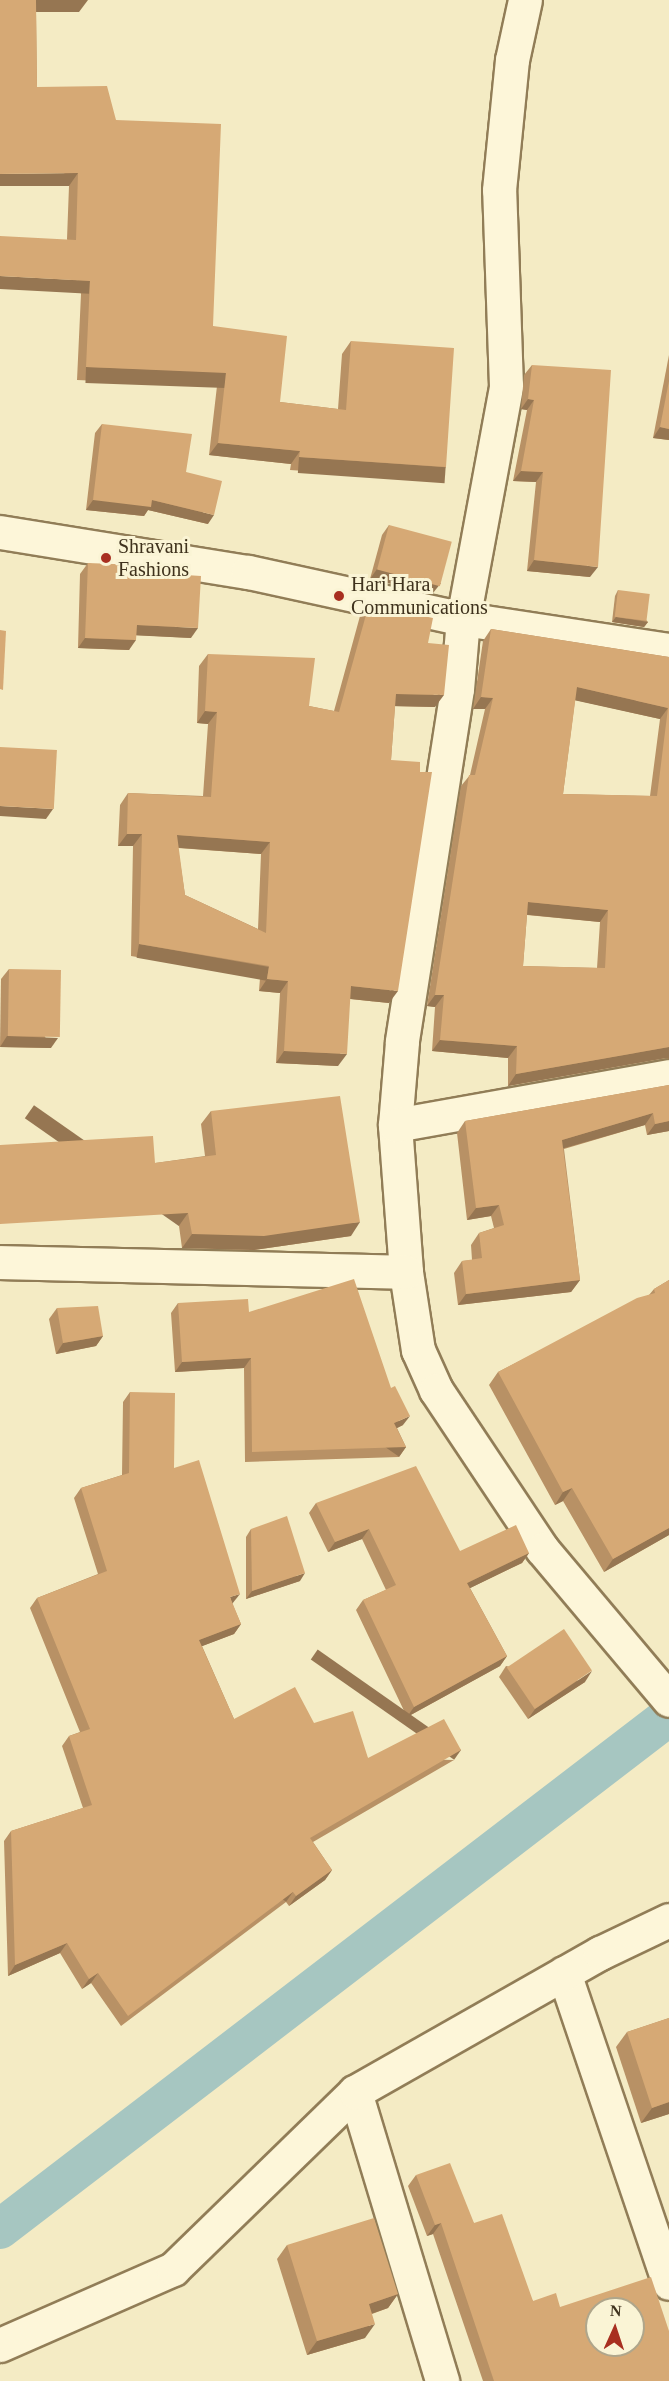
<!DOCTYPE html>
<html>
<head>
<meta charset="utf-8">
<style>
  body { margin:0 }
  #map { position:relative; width:669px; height:2381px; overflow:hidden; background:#f4ebc4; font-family:"Times New Roman",serif }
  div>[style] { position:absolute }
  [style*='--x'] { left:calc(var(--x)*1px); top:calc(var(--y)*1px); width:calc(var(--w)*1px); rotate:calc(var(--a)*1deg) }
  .canal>* { height:40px; margin:-20px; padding:0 20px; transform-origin:20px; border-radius:20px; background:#a6c6c1 }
  .roads { filter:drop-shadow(2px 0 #917d57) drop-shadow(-2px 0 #917d57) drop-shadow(0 2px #917d57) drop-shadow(0 -2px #917d57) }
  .street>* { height:33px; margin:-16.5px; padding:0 16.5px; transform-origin:16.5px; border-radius:16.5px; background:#fdf6d9 }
  .secondary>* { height:33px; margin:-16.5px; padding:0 16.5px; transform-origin:16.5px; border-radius:16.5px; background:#fdf6d9 }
  .wall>* { inset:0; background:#b89165 }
  .shaded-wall>* { inset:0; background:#967652; transform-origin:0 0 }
  .building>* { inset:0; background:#d6a975; transform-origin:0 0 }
  .dots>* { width:16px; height:16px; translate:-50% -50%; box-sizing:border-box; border:3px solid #faf4d5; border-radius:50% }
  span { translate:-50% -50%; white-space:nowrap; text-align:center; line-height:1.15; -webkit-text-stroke:6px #faf4d5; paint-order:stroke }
  .poi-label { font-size:20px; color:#3f321d }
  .left { translate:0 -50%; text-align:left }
  .north { position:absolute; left:585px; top:2297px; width:60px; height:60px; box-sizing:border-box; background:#faf4d5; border:2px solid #afa68b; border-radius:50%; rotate:3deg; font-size:16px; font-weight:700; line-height:24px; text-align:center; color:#3f321d }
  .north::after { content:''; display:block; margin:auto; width:21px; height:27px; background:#a82f20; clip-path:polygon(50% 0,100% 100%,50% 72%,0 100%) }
</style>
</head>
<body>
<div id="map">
  <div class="canal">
    <div style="--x:0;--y:2229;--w:843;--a:-37.48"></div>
  </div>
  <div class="roads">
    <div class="street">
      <div style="--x:0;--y:532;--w:251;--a:9.2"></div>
      <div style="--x:248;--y:572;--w:220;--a:12.3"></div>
      <div style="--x:463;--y:619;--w:237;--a:-79.5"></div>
      <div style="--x:506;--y:386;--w:196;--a:-92"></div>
      <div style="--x:499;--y:190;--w:131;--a:-84.3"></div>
      <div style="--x:512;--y:60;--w:61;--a:-77.8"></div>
      <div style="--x:669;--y:650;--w:208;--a:-171.4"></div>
      <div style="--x:463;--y:619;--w:70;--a:94.9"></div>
      <div style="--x:457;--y:689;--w:357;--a:98.9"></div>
      <div style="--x:402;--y:1042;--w:83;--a:94.8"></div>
      <div style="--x:395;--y:1125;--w:147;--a:85.7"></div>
      <div style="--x:406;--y:1272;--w:79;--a:81.3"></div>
      <div style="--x:418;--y:1350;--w:44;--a:65.8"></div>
      <div style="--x:436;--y:1390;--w:191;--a:56.3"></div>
      <div style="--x:542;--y:1549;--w:197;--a:49.9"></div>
      <div style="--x:395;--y:1125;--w:278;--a:-10.1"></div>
      <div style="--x:0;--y:1262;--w:406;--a:1.4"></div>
      <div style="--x:564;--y:1973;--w:327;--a:71.3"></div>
      <div style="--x:355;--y:2092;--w:302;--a:73.2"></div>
    </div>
    <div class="secondary">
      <div style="--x:0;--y:2345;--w:189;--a:-23.7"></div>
      <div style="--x:173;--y:2269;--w:254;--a:-44.2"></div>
      <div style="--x:355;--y:2092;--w:282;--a:-29.6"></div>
      <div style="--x:600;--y:1953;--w:76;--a:-25.6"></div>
    </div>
  </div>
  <div class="wall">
    <div style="clip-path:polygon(0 0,79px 12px,36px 12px,37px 87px,116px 120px,213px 326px,280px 402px,338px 409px,342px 354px,351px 341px,446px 467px,437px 480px,290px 470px,291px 464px,209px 455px,217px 386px,77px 380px,81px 294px,67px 239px,69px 186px)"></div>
    <div style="clip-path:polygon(669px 355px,669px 440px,653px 438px)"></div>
    <div style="clip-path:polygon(532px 365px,590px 577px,527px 571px,536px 482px,513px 481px,527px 410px,521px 409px,524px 375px)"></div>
    <div style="clip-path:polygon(102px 424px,186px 472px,208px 524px,148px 510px,144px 516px,86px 510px,95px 433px)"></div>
    <div style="clip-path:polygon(389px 525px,433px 593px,370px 579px,382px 535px)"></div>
    <div style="clip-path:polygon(88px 563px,191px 638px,136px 635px,129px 650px,78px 648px,80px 574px)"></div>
    <div style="clip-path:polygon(618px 590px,648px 622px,644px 627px,612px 622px,615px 596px)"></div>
    <div style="clip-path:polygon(evenodd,369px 604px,428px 643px,435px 707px,395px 706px,391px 760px,389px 1003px,350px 999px,338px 1066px,276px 1063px,280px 993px,259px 991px,260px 978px,131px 956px,133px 846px,118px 846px,120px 805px,128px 793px,203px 796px,208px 724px,197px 723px,199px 666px,208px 654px,309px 706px,334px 711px,360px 616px,369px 604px,178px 848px,261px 854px,258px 929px,185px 895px,178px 848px)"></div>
    <div style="clip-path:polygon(evenodd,491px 629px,669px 657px,669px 1059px,666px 1058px,508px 1086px,508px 1058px,432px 1051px,435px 1007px,427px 1006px,461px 786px,470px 775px,485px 709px,473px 709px,483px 641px,491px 629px,575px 700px,660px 719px,650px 796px,563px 794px,575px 700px,491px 629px,527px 915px,600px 922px,597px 968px,523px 966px,527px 915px)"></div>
    <div style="clip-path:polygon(9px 969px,51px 1048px,0 1047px,1px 979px)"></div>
    <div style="clip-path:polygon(669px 1085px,669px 1131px,647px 1135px,645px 1125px,564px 1149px,580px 1280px,571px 1292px,458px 1305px,454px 1273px,462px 1261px,472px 1260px,471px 1245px,479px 1233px,494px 1228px,491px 1216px,467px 1220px,457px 1133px,465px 1121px)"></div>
    <div style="clip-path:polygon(211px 1111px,351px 1236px,254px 1250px,182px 1248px,179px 1226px,155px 1163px,205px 1156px,201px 1124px)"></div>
    <div style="clip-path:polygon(669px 1280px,669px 1535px,604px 1572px,563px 1501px,555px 1505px,489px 1385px,498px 1372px,649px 1295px,654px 1289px)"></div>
    <div style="clip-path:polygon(178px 1303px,249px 1312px,403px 1425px,397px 1428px,406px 1447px,399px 1457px,245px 1462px,244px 1368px,175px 1372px,171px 1313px)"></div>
    <div style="clip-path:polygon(57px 1308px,103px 1336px,96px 1346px,56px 1354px,49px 1319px)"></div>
    <div style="clip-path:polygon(130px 1392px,174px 1468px,241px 1624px,234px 1634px,202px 1646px,234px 1719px,314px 1723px,368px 1758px,454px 1760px,313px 1842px,332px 1870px,325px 1880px,289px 1906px,286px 1902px,121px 2026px,91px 1983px,82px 1989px,60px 1953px,8px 1976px,4px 1841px,11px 1831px,83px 1808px,62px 1746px,69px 1736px,80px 1732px,30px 1608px,37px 1598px,98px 1574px,74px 1498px,81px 1488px,122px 1475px,123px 1402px)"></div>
    <div style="clip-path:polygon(316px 1503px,460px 1551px,529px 1553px,522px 1563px,470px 1588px,507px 1656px,500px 1666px,407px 1717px,356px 1610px,363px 1600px,386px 1590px,362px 1539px,328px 1552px,309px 1513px)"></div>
    <div style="clip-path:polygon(251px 1529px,300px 1581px,246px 1599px,246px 1537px)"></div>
    <div style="clip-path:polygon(506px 1666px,585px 1682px,528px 1719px,499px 1677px)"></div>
    <div style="clip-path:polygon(669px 2018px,669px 2114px,641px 2123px,616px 2047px,627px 2032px)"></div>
    <div style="clip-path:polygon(416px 2175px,474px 2223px,533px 2301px,560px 2307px,669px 2381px,483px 2381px,433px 2234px,427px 2236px,408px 2186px)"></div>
    <div style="clip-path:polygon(287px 2245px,398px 2294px,388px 2308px,372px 2314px,365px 2338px,307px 2355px,277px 2259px)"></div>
  </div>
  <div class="shaded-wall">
    <div style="clip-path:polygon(35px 0,88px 0,79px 12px,27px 12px)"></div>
    <div style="clip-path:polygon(78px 173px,69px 186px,0 186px,0 174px)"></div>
    <div style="left:0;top:276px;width:90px;height:13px;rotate:3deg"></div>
    <div style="left:86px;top:367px;width:140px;height:16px;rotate:2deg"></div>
    <div style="clip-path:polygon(528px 399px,534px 400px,527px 410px,521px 409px)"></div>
    <div style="clip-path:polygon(660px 427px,669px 429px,669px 440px,653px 438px)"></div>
    <div style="clip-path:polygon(218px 443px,300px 451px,291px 464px,209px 455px)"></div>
    <div style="left:299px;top:457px;width:147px;height:16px;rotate:4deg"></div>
    <div style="clip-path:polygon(521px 471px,543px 472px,536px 482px,513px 481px)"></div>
    <div style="clip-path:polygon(93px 500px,152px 500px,214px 515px,208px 524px,148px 510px,144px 516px,86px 510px)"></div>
    <div style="clip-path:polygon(534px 560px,598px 567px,590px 577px,527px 571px)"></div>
    <div style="clip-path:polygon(377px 569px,441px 583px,433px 593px,370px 579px)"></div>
    <div style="clip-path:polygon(616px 617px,648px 622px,644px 627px,612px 622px)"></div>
    <div style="clip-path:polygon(137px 625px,198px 628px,191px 638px,129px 635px)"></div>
    <div style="clip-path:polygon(85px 638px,136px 640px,129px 650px,78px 648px)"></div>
    <div style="clip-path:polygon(577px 687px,668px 708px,660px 719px,569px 699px)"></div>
    <div style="clip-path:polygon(396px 694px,444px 695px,435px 707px,388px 706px)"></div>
    <div style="clip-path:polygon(481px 697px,493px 698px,485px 709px,473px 709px)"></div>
    <div style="clip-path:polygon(205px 711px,217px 712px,208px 724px,197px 723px)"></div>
    <div style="clip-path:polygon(0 806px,53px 809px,46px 819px,0 816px)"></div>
    <div style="clip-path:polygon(127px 834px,142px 834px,133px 846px,118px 846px)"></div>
    <div style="clip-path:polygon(177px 835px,270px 842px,261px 854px,168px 847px)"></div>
    <div style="clip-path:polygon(528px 902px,608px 910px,600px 922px,520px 914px)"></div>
    <div style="left:139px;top:944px;width:132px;height:14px;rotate:10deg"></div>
    <div style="clip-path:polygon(267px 979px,288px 981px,280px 993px,259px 991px)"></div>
    <div style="clip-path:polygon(351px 986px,398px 991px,389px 1003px,342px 998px)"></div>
    <div style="clip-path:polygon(435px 995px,444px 995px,435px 1007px,427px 1006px)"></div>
    <div style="clip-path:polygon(7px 1036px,58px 1038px,51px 1048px,0 1047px)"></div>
    <div style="clip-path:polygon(440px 1040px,517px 1046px,508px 1058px,432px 1051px)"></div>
    <div style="clip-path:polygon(669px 1047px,669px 1059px,666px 1058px,508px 1086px,516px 1074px)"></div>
    <div style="clip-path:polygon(284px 1051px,347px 1054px,338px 1066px,276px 1063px)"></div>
    <div style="clip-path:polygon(653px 1113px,645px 1125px,554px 1151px,562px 1140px)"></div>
    <div style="clip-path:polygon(669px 1121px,669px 1131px,647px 1135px,655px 1124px)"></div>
    <div style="clip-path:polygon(499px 1205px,491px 1216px,467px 1220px,476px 1208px)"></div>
    <div style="left:188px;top:1213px;width:16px;height:188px;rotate:125deg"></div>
    <div style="clip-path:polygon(360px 1222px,351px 1236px,254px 1250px,182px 1248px,192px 1234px)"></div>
    <div style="clip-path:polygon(580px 1280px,571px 1292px,458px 1305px,466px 1294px)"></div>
    <div style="clip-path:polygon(103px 1336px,96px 1346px,56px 1354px,63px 1343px)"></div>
    <div style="clip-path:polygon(251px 1358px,244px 1368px,175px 1372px,182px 1362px)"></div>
    <div style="clip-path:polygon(410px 1416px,403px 1425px,387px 1433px,394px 1423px)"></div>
    <div style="left:406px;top:1447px;width:12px;height:154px;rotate:125deg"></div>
    <div style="clip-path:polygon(572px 1488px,563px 1501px,555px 1505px,563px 1492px)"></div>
    <div style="clip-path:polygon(669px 1528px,669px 1535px,604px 1572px,613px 1559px)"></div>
    <div style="clip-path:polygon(369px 1529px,362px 1539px,328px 1552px,335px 1542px)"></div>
    <div style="clip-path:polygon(529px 1553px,522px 1563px,460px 1593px,467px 1583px)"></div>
    <div style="clip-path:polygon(305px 1573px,300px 1581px,246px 1599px,252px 1591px)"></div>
    <div style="clip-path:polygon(240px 1594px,232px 1604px,230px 1597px)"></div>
    <div style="clip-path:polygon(241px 1624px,234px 1634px,192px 1650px,199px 1640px)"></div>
    <div style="clip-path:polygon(507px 1656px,500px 1666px,407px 1717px,414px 1707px)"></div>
    <div style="clip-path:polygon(592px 1671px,585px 1682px,528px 1719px,535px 1709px)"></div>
    <div style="left:461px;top:1750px;width:12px;height:175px;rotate:125deg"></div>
    <div style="clip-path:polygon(332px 1870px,325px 1880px,289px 1906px,296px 1896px)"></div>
    <div style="left:293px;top:1892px;width:12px;height:206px;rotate:125deg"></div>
    <div style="clip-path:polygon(67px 1943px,60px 1953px,8px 1976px,15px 1965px)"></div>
    <div style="clip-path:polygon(98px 1973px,91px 1983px,82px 1989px,89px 1979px)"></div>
    <div style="clip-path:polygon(669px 2102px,669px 2114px,641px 2123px,652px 2108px)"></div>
    <div style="clip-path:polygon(441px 2223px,433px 2234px,427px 2236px,435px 2225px)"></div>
    <div style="clip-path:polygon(398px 2294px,388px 2308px,359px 2318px,369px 2304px)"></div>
    <div style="clip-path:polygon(375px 2324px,365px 2338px,307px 2355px,317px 2341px)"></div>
  </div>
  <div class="building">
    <div style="clip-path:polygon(0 0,36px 0,37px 87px,107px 86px,116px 120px,221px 124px,213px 326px,287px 336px,280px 402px,346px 410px,351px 341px,454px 348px,446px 467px,299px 457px,300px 451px,218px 443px,226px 373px,86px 367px,90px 281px,0 276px,0 236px,76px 240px,78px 173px,0 174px)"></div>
    <div style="clip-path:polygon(532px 365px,611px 370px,598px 567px,534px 560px,543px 472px,521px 471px,534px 400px,528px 399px)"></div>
    <div style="clip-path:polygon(669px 381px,669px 429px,660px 427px)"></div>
    <div style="clip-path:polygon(102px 424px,192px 434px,186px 472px,222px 481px,214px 515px,152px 500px,151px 507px,93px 500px)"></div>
    <div style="left:389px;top:525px;width:65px;height:46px;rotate:15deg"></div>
    <div style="clip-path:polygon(88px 563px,139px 565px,139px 572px,201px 576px,198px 628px,137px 625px,136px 640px,85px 638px)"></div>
    <div style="left:618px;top:590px;width:32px;height:27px;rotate:7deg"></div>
    <div style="clip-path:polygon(evenodd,369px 604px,433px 618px,428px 643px,449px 645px,444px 695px,396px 694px,391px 760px,420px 762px,420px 772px,432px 772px,398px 991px,351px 986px,347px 1054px,284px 1051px,288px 981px,267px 979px,269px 966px,139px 944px,142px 834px,127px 834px,128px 793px,211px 797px,217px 712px,205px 711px,208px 654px,315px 658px,309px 706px,339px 712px,369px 604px,177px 835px,270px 842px,266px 933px,185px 895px,177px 835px)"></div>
    <div style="clip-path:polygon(evenodd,491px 629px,669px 657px,669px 1047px,516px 1074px,517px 1046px,440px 1040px,444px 995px,435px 995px,469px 775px,475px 775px,493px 698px,481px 697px,491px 629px,577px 687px,668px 708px,657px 796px,563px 794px,577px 687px,491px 629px,528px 902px,608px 910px,605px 968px,523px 966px,528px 902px)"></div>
    <div style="clip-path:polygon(0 630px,6px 631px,3px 690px,0 689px)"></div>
    <div style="left:0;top:747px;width:57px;height:59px;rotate:3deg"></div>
    <div style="left:9px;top:969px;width:52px;height:67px;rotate:1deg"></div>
    <div style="clip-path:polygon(669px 1085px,669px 1121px,655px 1124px,653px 1113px,562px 1140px,580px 1280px,466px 1294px,462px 1261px,482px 1258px,479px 1233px,504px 1225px,499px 1205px,476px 1208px,465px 1121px)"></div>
    <div style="clip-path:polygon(340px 1096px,360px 1222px,264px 1236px,192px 1234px,188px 1213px,0 1224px,0 1145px,153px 1136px,155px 1163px,216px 1155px,211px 1111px)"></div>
    <div style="clip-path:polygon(354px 1279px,391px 1388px,395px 1386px,410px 1416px,394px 1423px,406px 1447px,252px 1452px,251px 1358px,182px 1362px,178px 1303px,248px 1299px,249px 1312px)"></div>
    <div style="clip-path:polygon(669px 1280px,669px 1528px,613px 1559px,572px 1488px,563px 1492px,498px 1372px,637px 1298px,655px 1293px,654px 1289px)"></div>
    <div style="clip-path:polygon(98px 1306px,103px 1336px,63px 1343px,57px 1308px)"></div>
    <div style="clip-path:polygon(130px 1392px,175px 1393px,174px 1468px,199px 1460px,240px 1594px,230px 1597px,241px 1624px,199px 1640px,234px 1719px,295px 1687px,314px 1723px,353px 1711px,368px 1758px,444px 1719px,461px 1750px,310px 1838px,332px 1870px,296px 1896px,293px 1892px,128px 2016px,98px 1973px,89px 1979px,67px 1943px,15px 1965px,11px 1831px,92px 1805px,69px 1736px,90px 1729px,37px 1598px,107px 1571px,81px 1488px,129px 1473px)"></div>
    <div style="clip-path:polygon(416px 1466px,460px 1551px,516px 1525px,529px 1553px,467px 1583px,507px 1656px,414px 1707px,363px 1600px,396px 1585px,369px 1529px,335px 1542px,316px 1503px)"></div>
    <div style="clip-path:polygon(287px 1516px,305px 1573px,252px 1591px,251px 1529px)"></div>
    <div style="left:564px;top:1629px;width:50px;height:69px;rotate:56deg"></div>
    <div style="clip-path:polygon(669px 2018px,669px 2102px,652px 2108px,627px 2032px)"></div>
    <div style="clip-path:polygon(evenodd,450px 2163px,474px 2223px,502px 2214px,533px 2301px,556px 2293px,560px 2307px,651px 2277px,669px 2331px,669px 2381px,494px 2381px,441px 2223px,435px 2225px,416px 2175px,450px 2163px,597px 2309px,633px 2309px,633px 2345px,597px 2345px,597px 2309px)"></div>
    <div style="clip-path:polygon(374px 2218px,398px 2294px,369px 2304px,375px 2324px,317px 2341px,287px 2245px)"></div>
  </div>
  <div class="dots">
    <div style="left:106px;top:558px;background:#a82f20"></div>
    <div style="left:339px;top:596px;background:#a82f20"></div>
  </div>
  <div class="poi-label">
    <span class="left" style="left:118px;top:558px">Shravani<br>Fashions</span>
    <span class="left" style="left:351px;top:596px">Hari Hara<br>Communications</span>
  </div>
  <div class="north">N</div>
</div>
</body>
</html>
